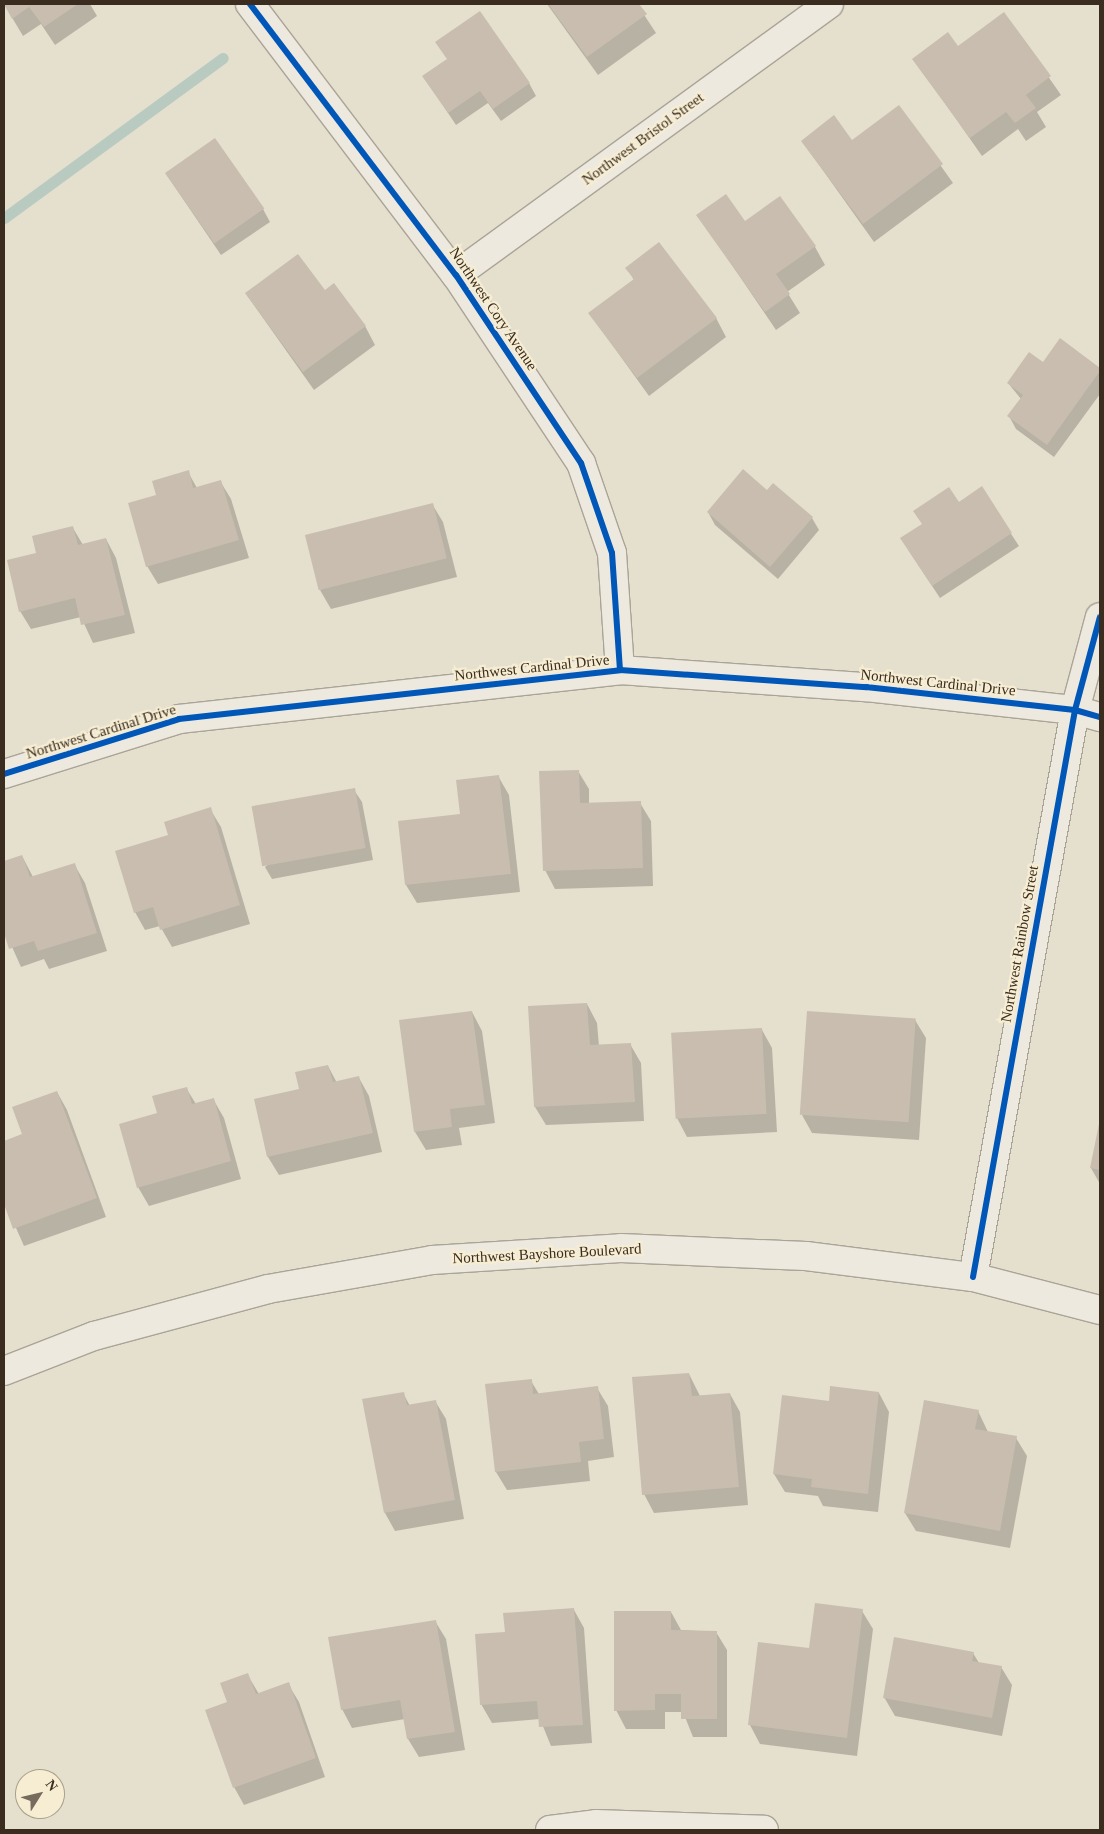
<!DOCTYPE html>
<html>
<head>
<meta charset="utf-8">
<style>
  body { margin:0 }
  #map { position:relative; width:1104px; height:1834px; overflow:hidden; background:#e5dfce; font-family:Georgia,serif }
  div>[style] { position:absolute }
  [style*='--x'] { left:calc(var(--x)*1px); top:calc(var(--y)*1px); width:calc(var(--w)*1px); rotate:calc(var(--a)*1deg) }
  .shadow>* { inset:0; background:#0003 }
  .stream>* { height:11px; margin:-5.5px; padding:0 5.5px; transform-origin:5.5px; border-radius:5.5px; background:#b9cbc0 }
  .building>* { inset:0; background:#c9bdaf; transform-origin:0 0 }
  .roads { filter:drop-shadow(1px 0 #aaa497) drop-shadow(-1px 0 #aaa497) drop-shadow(0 1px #aaa497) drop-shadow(0 -1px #aaa497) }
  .street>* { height:28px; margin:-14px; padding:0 14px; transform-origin:14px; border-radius:14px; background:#eee9df }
  .secondary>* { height:28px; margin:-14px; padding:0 14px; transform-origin:14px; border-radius:14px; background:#eee9df }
  .cycleway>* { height:6px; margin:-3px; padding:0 3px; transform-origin:3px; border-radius:3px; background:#0057b8 }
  span { translate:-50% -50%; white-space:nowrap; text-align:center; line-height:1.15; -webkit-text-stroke:4.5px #f6edd3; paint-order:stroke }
  .street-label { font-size:15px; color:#3a2c1e }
  .frame { position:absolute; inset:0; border:5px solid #3a2c1e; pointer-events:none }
  .north { position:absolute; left:15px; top:1769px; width:50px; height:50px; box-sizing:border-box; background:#f6edd3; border:1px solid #aba08b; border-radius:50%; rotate:54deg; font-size:14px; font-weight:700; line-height:20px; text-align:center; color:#3a2c1e }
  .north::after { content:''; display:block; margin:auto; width:18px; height:22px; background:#766b5c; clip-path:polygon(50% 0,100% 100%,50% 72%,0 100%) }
</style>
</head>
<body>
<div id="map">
  <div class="shadow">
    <div style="clip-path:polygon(4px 4px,90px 4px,97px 16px,55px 45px,41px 24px,23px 36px)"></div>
    <div style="clip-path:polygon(547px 4px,637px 4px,656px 33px,598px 75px)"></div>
    <div style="clip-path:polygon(1004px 13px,1061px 95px,1037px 112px,1046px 127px,1026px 141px,1018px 129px,982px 156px,914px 59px,957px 48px)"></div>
    <div style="clip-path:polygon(444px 54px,529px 83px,536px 96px,501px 121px,488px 103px,456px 125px,424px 77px,448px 60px)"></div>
    <div style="clip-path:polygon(899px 107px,953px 183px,874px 242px,802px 141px,852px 142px)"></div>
    <div style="clip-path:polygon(166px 174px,263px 209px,270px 222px,221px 255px)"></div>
    <div style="clip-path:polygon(698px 215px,745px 223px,815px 247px,825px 265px,787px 292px,800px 313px,776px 330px)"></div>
    <div style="clip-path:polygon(627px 268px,716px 318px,726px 337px,649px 396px,590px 314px,634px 280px)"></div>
    <div style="clip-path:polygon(246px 294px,365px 326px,375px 345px,314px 390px)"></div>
    <div style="clip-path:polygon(1060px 340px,1100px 369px,1100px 394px,1054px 457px,1016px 429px,1009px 416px,1021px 399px,1008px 383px,1043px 364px)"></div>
    <div style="clip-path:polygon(188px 472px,197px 488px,220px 481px,231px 499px,249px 558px,158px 584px,147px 566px,158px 495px)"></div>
    <div style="clip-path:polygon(981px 488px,1019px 546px,940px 598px,909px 551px,958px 503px)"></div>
    <div style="clip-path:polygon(767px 491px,812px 518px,819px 530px,778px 579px,715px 525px,708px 512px)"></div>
    <div style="clip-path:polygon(432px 504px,443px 522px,457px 577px,331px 609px,320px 590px)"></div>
    <div style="clip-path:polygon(73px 528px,83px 545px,106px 539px,116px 558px,135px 633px,93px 643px,81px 617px,31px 629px,20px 611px,37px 554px)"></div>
    <div style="clip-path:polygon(578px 771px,589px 789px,589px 804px,640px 803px,651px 821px,653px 886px,555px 889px,545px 870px)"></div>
    <div style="clip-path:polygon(498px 776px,509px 795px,520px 892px,417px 903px,406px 885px,461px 815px)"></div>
    <div style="clip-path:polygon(354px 790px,362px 802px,373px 860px,272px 879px,265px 867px)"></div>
    <div style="clip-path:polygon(210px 809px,221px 827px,250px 924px,172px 947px,160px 926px,145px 930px,135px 912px,169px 836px)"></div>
    <div style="clip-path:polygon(22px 856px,33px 877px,74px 864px,85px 883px,107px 951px,49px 969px,44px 959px,21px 967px,4px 929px,4px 862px)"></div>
    <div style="clip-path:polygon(587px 1004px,597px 1023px,599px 1046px,630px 1044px,641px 1063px,644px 1121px,546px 1125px,535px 1107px,529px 1007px)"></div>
    <div style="clip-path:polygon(472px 1012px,482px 1031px,495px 1123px,459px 1128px,462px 1145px,426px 1150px,415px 1132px)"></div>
    <div style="clip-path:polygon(915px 1020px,926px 1038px,919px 1140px,812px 1133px,802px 1115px)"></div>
    <div style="clip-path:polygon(762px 1030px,772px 1048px,777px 1132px,687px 1137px,677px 1118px)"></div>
    <div style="clip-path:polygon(328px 1066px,337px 1083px,359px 1078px,369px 1096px,382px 1152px,279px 1175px,268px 1157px,255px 1100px,300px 1090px)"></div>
    <div style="clip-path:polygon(186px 1088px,196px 1104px,213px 1099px,224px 1118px,241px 1179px,149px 1206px,138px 1187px,158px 1114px)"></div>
    <div style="clip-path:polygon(57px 1092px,67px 1110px,106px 1217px,24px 1246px,4px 1201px,4px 1142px,24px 1135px)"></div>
    <div style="clip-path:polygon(1100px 1126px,1100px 1184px,1091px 1168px)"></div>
    <div style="clip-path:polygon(689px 1374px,700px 1396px,730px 1394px,740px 1412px,748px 1505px,654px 1513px,644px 1494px)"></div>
    <div style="clip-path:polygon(531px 1381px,539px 1394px,597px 1388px,608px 1406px,614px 1457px,588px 1461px,590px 1481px,507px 1490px,496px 1472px,486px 1385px)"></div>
    <div style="clip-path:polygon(403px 1393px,410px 1406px,435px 1401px,446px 1419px,464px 1519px,395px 1531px,385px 1513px)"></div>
    <div style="clip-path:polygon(879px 1393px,889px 1412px,878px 1512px,823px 1506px,818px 1496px,785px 1492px,774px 1474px,830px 1402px)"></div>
    <div style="clip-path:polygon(978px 1411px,988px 1432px,1016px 1438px,1027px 1456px,1010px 1548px,916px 1531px,905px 1513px)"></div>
    <div style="clip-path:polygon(574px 1610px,584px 1628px,592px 1743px,551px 1746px,540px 1719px,492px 1723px,481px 1704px,506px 1634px)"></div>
    <div style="clip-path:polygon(862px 1611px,873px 1629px,857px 1756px,760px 1744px,750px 1725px,810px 1649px)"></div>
    <div style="clip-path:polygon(671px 1612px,681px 1630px,716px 1632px,727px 1650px,727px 1737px,693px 1737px,683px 1712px,665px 1712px,665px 1729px,626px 1729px,616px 1710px)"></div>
    <div style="clip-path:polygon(435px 1621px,446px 1639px,465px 1750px,419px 1757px,408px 1739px,405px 1719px,352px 1728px,342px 1709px)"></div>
    <div style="clip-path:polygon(973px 1653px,979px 1663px,1001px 1667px,1012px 1685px,1002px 1736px,895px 1716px,884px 1697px)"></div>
    <div style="clip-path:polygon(247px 1674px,259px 1694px,288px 1684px,299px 1702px,325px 1777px,244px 1805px,234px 1787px,229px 1703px)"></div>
  </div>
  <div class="stream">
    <div style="--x:4;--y:218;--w:271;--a:-36.2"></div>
  </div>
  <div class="building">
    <div style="clip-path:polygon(4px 4px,78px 4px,44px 27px,29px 7px,12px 19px)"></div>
    <div style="clip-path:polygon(548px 4px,639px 4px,647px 14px,587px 57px)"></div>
    <div style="clip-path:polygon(480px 11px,530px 83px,493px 109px,480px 91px,448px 113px,422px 76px,447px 59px,435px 42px)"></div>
    <div style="clip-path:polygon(1004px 12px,1051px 76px,1026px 95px,1036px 108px,1015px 123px,1006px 112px,970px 138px,912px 59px,948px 32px,958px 46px)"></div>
    <div style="clip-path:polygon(899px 105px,943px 164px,863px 224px,801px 141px,834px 115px,852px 140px)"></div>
    <div style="left:215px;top:138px;width:86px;height:61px;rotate:55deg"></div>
    <div style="clip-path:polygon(726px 194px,745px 221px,780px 196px,816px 246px,776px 274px,790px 294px,765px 312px,696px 215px)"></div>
    <div style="clip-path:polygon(659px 242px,717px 318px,637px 378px,588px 313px,634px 279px,625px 268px)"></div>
    <div style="clip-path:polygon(298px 254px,325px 290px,334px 283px,366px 326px,303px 372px,245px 293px)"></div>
    <div style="clip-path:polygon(1060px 338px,1100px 368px,1100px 371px,1047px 445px,1007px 416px,1023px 395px,1007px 383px,1029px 352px,1043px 362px)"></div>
    <div style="clip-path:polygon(743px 469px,767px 490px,773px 483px,813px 517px,770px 567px,707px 512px)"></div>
    <div style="clip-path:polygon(189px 470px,193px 488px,221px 480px,239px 540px,146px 567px,128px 503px,156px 495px,152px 481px)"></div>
    <div style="clip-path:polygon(982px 486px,1012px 533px,932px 586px,900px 538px,922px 524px,913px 511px,949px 487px,959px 502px)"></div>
    <div style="left:433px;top:503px;width:57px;height:132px;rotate:76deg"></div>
    <div style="clip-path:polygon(73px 526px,78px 545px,106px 538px,125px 615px,81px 625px,75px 598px,19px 612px,7px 560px,36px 553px,32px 536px)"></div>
    <div style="clip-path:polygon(579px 770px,580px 803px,641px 801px,643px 868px,543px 871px,539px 771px)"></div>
    <div style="clip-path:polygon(499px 775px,511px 874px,405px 885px,398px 821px,460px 814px,456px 780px)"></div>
    <div style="left:355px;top:788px;width:61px;height:105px;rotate:80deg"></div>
    <div style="clip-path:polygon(211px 807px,240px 905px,160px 930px,153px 907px,134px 913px,115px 851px,168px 835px,164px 822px)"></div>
    <div style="clip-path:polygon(22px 855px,30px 877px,75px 863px,97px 933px,38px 951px,34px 941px,9px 949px,4px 933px,4px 861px)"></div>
    <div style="clip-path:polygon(587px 1003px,590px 1045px,631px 1043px,635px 1102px,534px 1107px,528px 1006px)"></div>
    <div style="clip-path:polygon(472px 1011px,485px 1105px,450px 1109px,452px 1127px,414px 1132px,399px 1020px)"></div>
    <div style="left:807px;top:1011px;width:109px;height:104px;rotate:4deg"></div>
    <div style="left:762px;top:1028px;width:86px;height:91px;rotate:87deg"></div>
    <div style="clip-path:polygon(328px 1065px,333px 1082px,359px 1076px,373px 1133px,267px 1157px,254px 1099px,299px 1089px,295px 1072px)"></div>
    <div style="clip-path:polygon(187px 1087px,192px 1104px,214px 1098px,231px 1161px,137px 1188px,119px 1124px,157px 1113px,152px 1096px)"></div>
    <div style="clip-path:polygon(57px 1091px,97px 1198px,13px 1229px,4px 1204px,4px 1141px,22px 1134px,12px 1107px)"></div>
    <div style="clip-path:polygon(1099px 1124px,1100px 1124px,1100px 1170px,1090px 1168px)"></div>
    <div style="clip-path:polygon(689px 1373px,692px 1396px,730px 1393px,739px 1487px,642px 1495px,632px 1377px)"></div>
    <div style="clip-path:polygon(532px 1379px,533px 1394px,598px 1386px,604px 1439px,579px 1442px,581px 1462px,495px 1472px,485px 1384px)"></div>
    <div style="clip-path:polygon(830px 1386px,879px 1392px,868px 1494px,811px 1487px,812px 1479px,773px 1474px,782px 1395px,829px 1401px)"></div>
    <div style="clip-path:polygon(404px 1392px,407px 1405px,436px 1400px,455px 1500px,384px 1513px,362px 1399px)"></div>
    <div style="clip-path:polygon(924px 1400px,979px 1410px,975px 1429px,1017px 1436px,1000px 1531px,904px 1513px)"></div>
    <div style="clip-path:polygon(815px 1603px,863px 1609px,847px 1738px,748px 1725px,758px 1642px,809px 1648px)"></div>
    <div style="clip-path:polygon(574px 1608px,583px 1725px,539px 1727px,537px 1701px,480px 1705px,475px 1634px,505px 1632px,503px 1613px)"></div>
    <div style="clip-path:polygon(614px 1611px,671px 1611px,671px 1630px,717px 1631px,717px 1719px,681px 1719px,681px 1694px,655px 1694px,655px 1710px,614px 1711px)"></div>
    <div style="clip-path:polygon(436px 1620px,455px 1732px,407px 1739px,400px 1700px,341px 1710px,328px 1637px)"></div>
    <div style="clip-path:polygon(894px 1637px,974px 1652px,972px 1661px,1002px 1666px,992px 1718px,883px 1698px)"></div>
    <div style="clip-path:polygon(248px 1673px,256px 1694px,289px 1682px,316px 1758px,233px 1788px,205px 1710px,227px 1702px,220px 1683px)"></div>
  </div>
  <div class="roads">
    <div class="street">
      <div style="--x:250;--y:4;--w:340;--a:52.8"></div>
      <div style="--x:456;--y:275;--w:226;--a:56.4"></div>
      <div style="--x:581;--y:463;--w:95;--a:71"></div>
      <div style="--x:612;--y:553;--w:117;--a:86.1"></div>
      <div style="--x:456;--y:275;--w:461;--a:-36"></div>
      <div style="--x:4;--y:774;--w:183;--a:-17.4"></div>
      <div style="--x:179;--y:719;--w:444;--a:-6.3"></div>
      <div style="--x:620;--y:670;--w:247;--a:4"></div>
      <div style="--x:866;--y:687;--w:210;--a:6.3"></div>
      <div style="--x:1075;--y:710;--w:26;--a:16"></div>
      <div style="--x:973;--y:1277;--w:576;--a:-79.8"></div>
      <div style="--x:1075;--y:710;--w:96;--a:-75"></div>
      <div style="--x:550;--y:1830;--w:46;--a:-7.4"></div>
      <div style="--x:596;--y:1824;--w:168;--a:2"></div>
    </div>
    <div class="secondary">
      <div style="--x:4;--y:1371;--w:97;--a:-21.3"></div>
      <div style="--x:94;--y:1336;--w:180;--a:-15.1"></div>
      <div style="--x:268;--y:1289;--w:167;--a:-10"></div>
      <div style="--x:432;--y:1260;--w:189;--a:-3.6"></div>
      <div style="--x:621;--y:1248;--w:185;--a:2.5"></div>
      <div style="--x:806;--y:1256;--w:168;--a:7.2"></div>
      <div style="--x:973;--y:1277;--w:131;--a:14.6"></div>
    </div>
  </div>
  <div class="cycleway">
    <div style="--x:250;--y:4;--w:340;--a:52.8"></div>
    <div style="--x:456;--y:275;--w:226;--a:56.4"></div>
    <div style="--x:581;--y:463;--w:95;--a:71"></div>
    <div style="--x:612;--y:553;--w:117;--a:86.1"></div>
    <div style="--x:4;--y:774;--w:183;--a:-17.4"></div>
    <div style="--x:179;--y:719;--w:444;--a:-6.3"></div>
    <div style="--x:620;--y:670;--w:247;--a:4"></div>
    <div style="--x:866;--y:687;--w:210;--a:6.3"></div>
    <div style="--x:1075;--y:710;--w:26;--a:16"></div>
    <div style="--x:973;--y:1277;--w:576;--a:-79.8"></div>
    <div style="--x:1075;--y:710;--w:96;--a:-75"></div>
  </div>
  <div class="street-label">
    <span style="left:643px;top:139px;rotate:-36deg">Northwest Bristol Street</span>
    <span style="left:493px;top:309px;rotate:56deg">Northwest Cory Avenue</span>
    <span style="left:532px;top:668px;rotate:-6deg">Northwest Cardinal Drive</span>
    <span style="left:938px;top:683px;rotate:6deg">Northwest Cardinal Drive</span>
    <span style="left:101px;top:732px;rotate:-17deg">Northwest Cardinal Drive</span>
    <span style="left:1020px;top:944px;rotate:-80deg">Northwest Rainbow Street</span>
    <span style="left:547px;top:1254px;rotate:-3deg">Northwest Bayshore Boulevard</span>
  </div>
  <div class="frame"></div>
  <div class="north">N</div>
</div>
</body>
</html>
